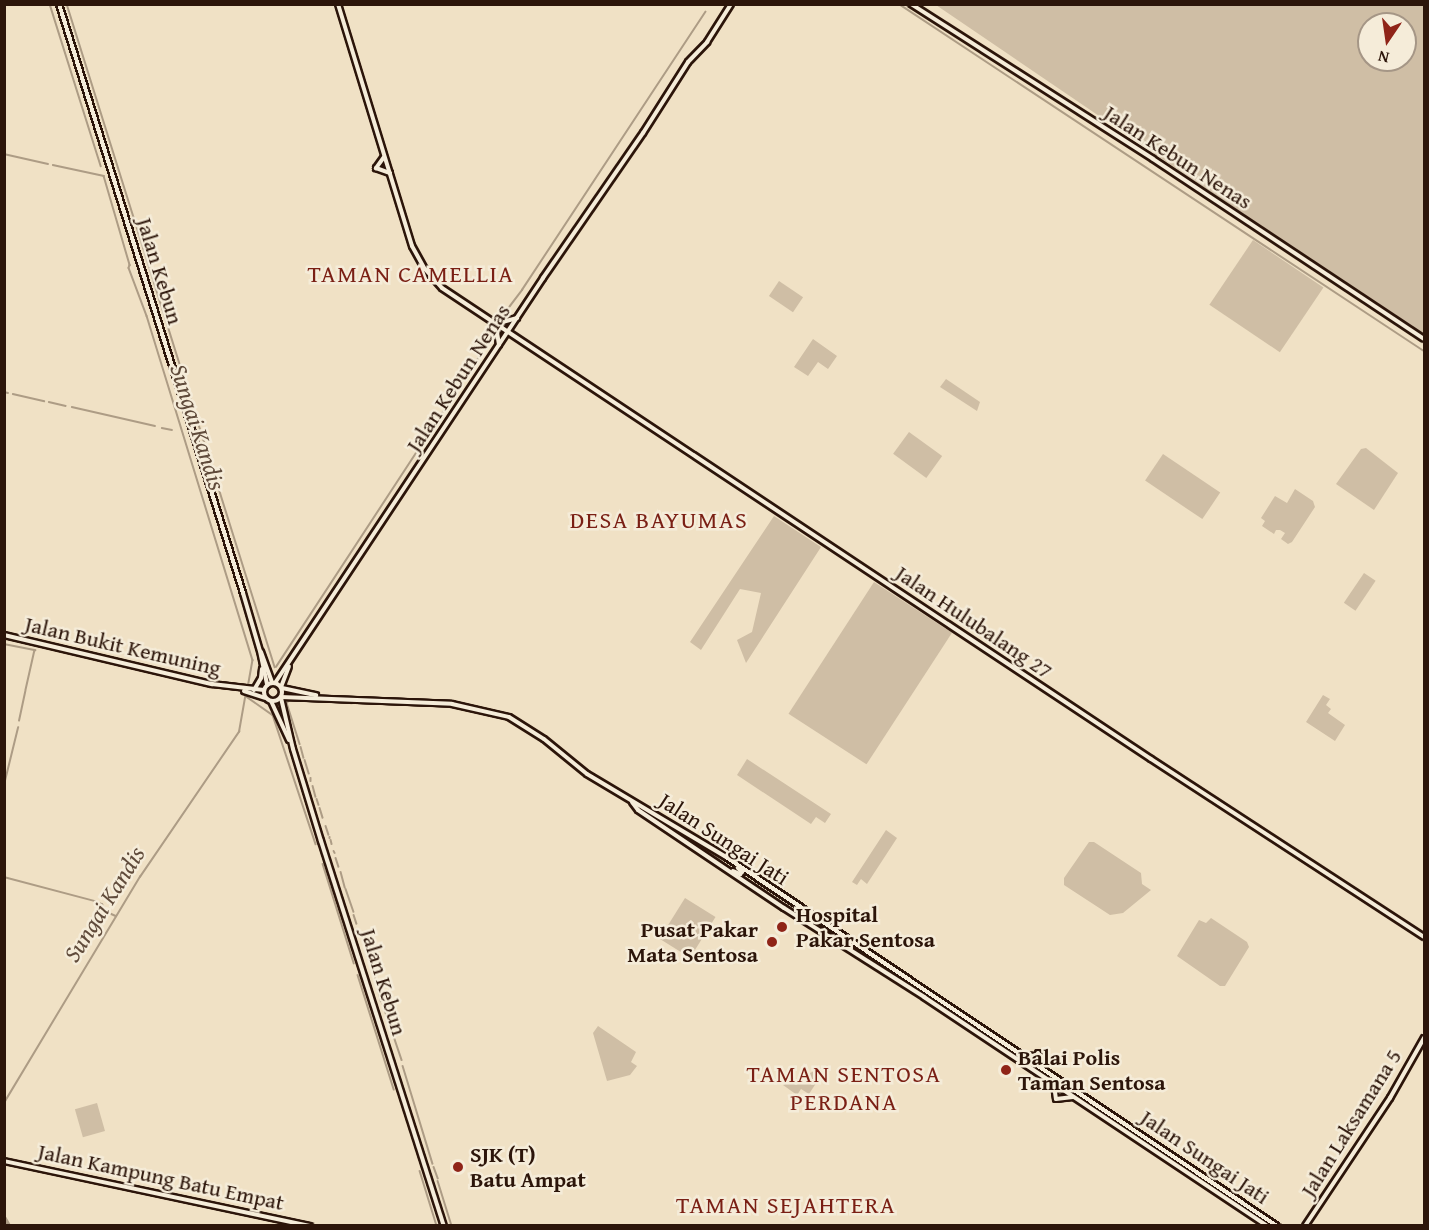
<!DOCTYPE html>
<html>
<head>
<meta charset="utf-8">
<style>
  body { margin:0 }
  #map { position:relative; width:1429px; height:1230px; overflow:hidden; background:#f0e1c5; font-family:"Gentium Book Plus",serif }
  div>[style] { position:absolute }
  [style*='--x'] { left:calc(var(--x)*1px); top:calc(var(--y)*1px); width:calc(var(--w)*1px); rotate:calc(var(--a)*1deg) }
  .green>* { inset:0; background:#cfbea5; transform-origin:0 0 }
  .stream>* { height:1.5px; margin:-0.75px; padding:0 0.75px; transform-origin:0.75px; border-radius:0.75px; background:#ad9c85 }
  .river>* { height:6px; margin:-3px; padding:0 3px; transform-origin:3px; border-radius:3px; background:#ad9c85 }
  .roads { filter:drop-shadow(2px 0 #2c150a) drop-shadow(-2px 0 #2c150a) drop-shadow(0 2px #2c150a) drop-shadow(0 -2px #2c150a) }
  .secondary>* { height:4px; margin:-2px; padding:0 2px; transform-origin:2px; border-radius:2px; background:#f5ecd9 }
  .secondary>.ring { margin:-2px; padding:0; box-sizing:content-box; background:none; border:4px solid #f5ecd9; border-radius:50% }
  .dots>* { width:16px; height:16px; translate:-50% -50%; box-sizing:border-box; border:3px solid #f5ecd9; border-radius:50% }
  span { translate:-50% -50%; white-space:nowrap; text-align:center; line-height:1.15; -webkit-text-stroke:5px #f5ecd9; paint-order:stroke }
  .street-label { font-size:22px; color:#2c150a }
  .poi-label { font-size:22px; color:#2c150a; font-weight:700 }
  .left { translate:0 -50%; text-align:left }
  .right { translate:-100% -50%; text-align:right }
  .neighbourhood-label { font-size:24px; color:#7a1f14; letter-spacing:1.5px }
  .water-label { font-size:24px; color:#604b3b; font-style:italic }
  .frame { position:absolute; inset:0; border:6px solid #2c150a; pointer-events:none }
  .north { position:absolute; left:1357px; top:12px; width:60px; height:60px; box-sizing:border-box; background:#f5ecd9; border:2px solid #a59686; border-radius:50%; rotate:193deg; font-size:16px; font-weight:700; line-height:24px; text-align:center; color:#2c150a }
  .north::after { content:''; display:block; margin:auto; width:21px; height:27px; background:#8f2418; clip-path:polygon(50% 0,100% 100%,50% 72%,0 100%) }
</style>
</head>
<body>
<div id="map">
  <div class="green">
    <div style="clip-path:polygon(evenodd,936px 5px,1424px 5px,1424px 337px,936px 5px,1369px 24px,1405px 24px,1405px 60px,1369px 60px,1369px 24px)"></div>
    <div style="left:1253px;top:240px;width:85px;height:78px;rotate:34deg"></div>
    <div style="left:779px;top:281px;width:29px;height:18px;rotate:34deg"></div>
    <div style="clip-path:polygon(813px 339px,837px 356px,828px 369px,818px 362px,808px 376px,794px 367px)"></div>
    <div style="clip-path:polygon(946px 379px,980px 402px,977px 411px,940px 387px)"></div>
    <div style="left:909px;top:432px;width:41px;height:27px;rotate:36deg"></div>
    <div style="clip-path:polygon(1366px 448px,1398px 473px,1374px 510px,1336px 484px,1361px 449px)"></div>
    <div style="left:1163px;top:454px;width:69px;height:32px;rotate:34deg"></div>
    <div style="clip-path:polygon(1295px 489px,1313px 501px,1315px 507px,1292px 542px,1288px 544px,1281px 539px,1285px 533px,1280px 530px,1276px 530px,1274px 534px,1262px 526px,1265px 521px,1261px 518px,1275px 496px,1287px 503px)"></div>
    <div style="clip-path:polygon(774px 516px,821px 547px,746px 663px,737px 640px,752px 632px,761px 593px,740px 589px,701px 650px,690px 642px)"></div>
    <div style="left:1364px;top:573px;width:14px;height:36px;rotate:34deg"></div>
    <div style="left:874px;top:582px;width:93px;height:157px;rotate:33deg"></div>
    <div style="clip-path:polygon(1323px 695px,1330px 699px,1326px 705px,1331px 709px,1328px 713px,1345px 725px,1335px 741px,1306px 722px)"></div>
    <div style="clip-path:polygon(747px 759px,831px 814px,825px 823px,816px 817px,811px 824px,737px 775px)"></div>
    <div style="clip-path:polygon(886px 830px,897px 838px,867px 884px,861px 879px,857px 885px,852px 882px)"></div>
    <div style="clip-path:polygon(1089px 842px,1094px 842px,1141px 873px,1142px 884px,1151px 890px,1123px 913px,1110px 915px,1064px 885px,1064px 878px)"></div>
    <div style="left:685px;top:898px;width:36px;height:48px;rotate:32deg"></div>
    <div style="clip-path:polygon(1211px 918px,1247px 942px,1249px 947px,1225px 986px,1220px 986px,1177px 956px,1199px 920px,1206px 923px)"></div>
    <div style="clip-path:polygon(598px 1026px,636px 1052px,631px 1062px,637px 1066px,630px 1075px,607px 1081px,593px 1033px)"></div>
    <div style="clip-path:polygon(828px 1065px,809px 1094px,801px 1089px,797px 1095px,783px 1085px)"></div>
    <div style="left:97px;top:1103px;width:29px;height:23px;rotate:74deg"></div>
  </div>
  <div class="stream">
    <div style="--x:50;--y:4;--w:170;--a:72.5"></div>
    <div style="--x:67;--y:4;--w:695;--a:72.58"></div>
    <div style="--x:899;--y:4;--w:629;--a:33.46"></div>
    <div style="--x:4;--y:154;--w:45;--a:12.8"></div>
    <div style="--x:53;--y:165;--w:52;--a:12.2"></div>
    <div style="--x:104;--y:176;--w:93;--a:73.7"></div>
    <div style="--x:130;--y:265;--w:3;--a:108"></div>
    <div style="--x:129;--y:268;--w:51;--a:69.4"></div>
    <div style="--x:147;--y:316;--w:360;--a:72.9"></div>
    <div style="--x:253;--y:660;--w:27;--a:100"></div>
    <div style="--x:504;--y:314;--w:30;--a:-53"></div>
    <div style="--x:522;--y:290;--w:333;--a:-56.6"></div>
    <div style="--x:4;--y:392;--w:4;--a:14"></div>
    <div style="--x:13;--y:394;--w:32;--a:13"></div>
    <div style="--x:49;--y:402;--w:17;--a:13"></div>
    <div style="--x:72;--y:407;--w:85;--a:12.9"></div>
    <div style="--x:162;--y:428;--w:10;--a:11"></div>
    <div style="--x:4;--y:644;--w:32;--a:11"></div>
    <div style="--x:35;--y:650;--w:41;--a:102.7"></div>
    <div style="--x:276;--y:667;--w:392;--a:-56.8"></div>
    <div style="--x:491;--y:339;--w:7;--a:-82"></div>
    <div style="--x:247;--y:697;--w:32;--a:35"></div>
    <div style="--x:273;--y:715;--w:136;--a:71.6"></div>
    <div style="--x:292;--y:699;--w:6;--a:141"></div>
    <div style="--x:287;--y:703;--w:43;--a:72.4"></div>
    <div style="--x:315;--y:700;--w:37;--a:5"></div>
    <div style="--x:19;--y:721;--w:30;--a:-78"></div>
    <div style="--x:301;--y:747;--w:11;--a:75"></div>
    <div style="--x:305;--y:760;--w:14;--a:73"></div>
    <div style="--x:311;--y:778;--w:3;--a:90"></div>
    <div style="--x:4;--y:785;--w:59;--a:-76.2"></div>
    <div style="--x:313;--y:786;--w:11;--a:75"></div>
    <div style="--x:317;--y:799;--w:6;--a:72"></div>
    <div style="--x:320;--y:808;--w:10;--a:73"></div>
    <div style="--x:326;--y:826;--w:9;--a:72"></div>
    <div style="--x:330;--y:837;--w:1;--a:90"></div>
    <div style="--x:331;--y:840;--w:4;--a:76"></div>
    <div style="--x:334;--y:851;--w:2;--a:63"></div>
    <div style="--x:336;--y:858;--w:9;--a:72"></div>
    <div style="--x:323;--y:864;--w:104;--a:72.6"></div>
    <div style="--x:341;--y:872;--w:16;--a:75"></div>
    <div style="--x:4;--y:877;--w:94;--a:14.8"></div>
    <div style="--x:95;--y:901;--w:8;--a:23"></div>
    <div style="--x:102;--y:904;--w:9;--a:58"></div>
    <div style="--x:107;--y:912;--w:10;--a:24"></div>
    <div style="--x:346;--y:889;--w:24;--a:71"></div>
    <div style="--x:354;--y:915;--w:9;--a:72"></div>
    <div style="--x:367;--y:954;--w:5;--a:68"></div>
    <div style="--x:374;--y:972;--w:30;--a:76"></div>
    <div style="--x:358;--y:975;--w:120;--a:72.5"></div>
    <div style="--x:383;--y:1004;--w:59;--a:71.3"></div>
    <div style="--x:403;--y:1066;--w:102;--a:73"></div>
    <div style="--x:4;--y:1103;--w:264;--a:-59"></div>
    <div style="--x:140;--y:877;--w:176;--a:-55.7"></div>
    <div style="--x:239;--y:732;--w:39;--a:-80"></div>
    <div style="--x:434;--y:1167;--w:12;--a:70"></div>
    <div style="--x:420;--y:1171;--w:58;--a:72.8"></div>
    <div style="--x:438;--y:1181;--w:47;--a:72.7"></div>
  </div>
  <div class="river">
    <div style="--x:4;--y:1219;--w:8;--a:60"></div>
  </div>
  <div class="roads">
    <div class="secondary">
      <div style="--x:59;--y:4;--w:617;--a:72.65"></div>
      <div style="--x:243;--y:593;--w:60;--a:73.7"></div>
      <div style="--x:260;--y:651;--w:35;--a:78"></div>
      <div style="--x:338;--y:4;--w:253;--a:73"></div>
      <div style="--x:412;--y:246;--w:26;--a:61"></div>
      <div style="--x:425;--y:269;--w:25;--a:48"></div>
      <div style="--x:442;--y:288;--w:851;--a:33.6"></div>
      <div style="--x:1151;--y:759;--w:326;--a:33.1"></div>
      <div style="--x:911;--y:4;--w:287;--a:32.6"></div>
      <div style="--x:1153;--y:159;--w:325;--a:33.6"></div>
      <div style="--x:384;--y:157;--w:14;--a:126"></div>
      <div style="--x:376;--y:168;--w:15;--a:20"></div>
      <div style="--x:495;--y:324;--w:23;--a:-15"></div>
      <div style="--x:496;--y:326;--w:19;--a:81"></div>
      <div style="--x:4;--y:635;--w:214;--a:13.3"></div>
      <div style="--x:212;--y:684;--w:52;--a:6.6"></div>
      <div style="--x:261;--y:652;--w:33;--a:70"></div>
      <div class="ring" style="left:264px;top:683px;width:14px;height:14px"></div>
      <div style="--x:275;--y:683;--w:486;--a:-56.5"></div>
      <div style="--x:543;--y:278;--w:176;--a:-55.4"></div>
      <div style="--x:643;--y:133;--w:84;--a:-57.6"></div>
      <div style="--x:688;--y:62;--w:28;--a:-46"></div>
      <div style="--x:707;--y:42;--w:45;--a:-57.7"></div>
      <div style="--x:281;--y:687;--w:22;--a:-69"></div>
      <div style="--x:282;--y:688;--w:35;--a:12"></div>
      <div style="--x:254;--y:690;--w:14;--a:-60"></div>
      <div style="--x:261;--y:678;--w:9;--a:-84"></div>
      <div style="--x:244;--y:691;--w:22;--a:18"></div>
      <div style="--x:281;--y:697;--w:171;--a:2.3"></div>
      <div style="--x:452;--y:704;--w:58;--a:12.8"></div>
      <div style="--x:509;--y:717;--w:41;--a:32.2"></div>
      <div style="--x:544;--y:739;--w:55;--a:39.1"></div>
      <div style="--x:587;--y:774;--w:162;--a:30.8"></div>
      <div style="--x:726;--y:857;--w:663;--a:33.81"></div>
      <div style="--x:281;--y:698;--w:52;--a:76.8"></div>
      <div style="--x:293;--y:749;--w:96;--a:73.1"></div>
      <div style="--x:321;--y:841;--w:404;--a:72.3"></div>
      <div style="--x:271;--y:701;--w:43;--a:65.2"></div>
      <div style="--x:632;--y:802;--w:10;--a:53"></div>
      <div style="--x:638;--y:810;--w:176;--a:33.9"></div>
      <div style="--x:784;--y:908;--w:166;--a:32.4"></div>
      <div style="--x:924;--y:997;--w:413;--a:33.7"></div>
      <div style="--x:733;--y:871;--w:8;--a:23"></div>
      <div style="--x:740;--y:874;--w:3;--a:-45"></div>
      <div style="--x:742;--y:872;--w:6;--a:-135"></div>
      <div style="--x:1038;--y:1053;--w:15;--a:74"></div>
      <div style="--x:1024;--y:1055;--w:11;--a:5"></div>
      <div style="--x:1054;--y:1085;--w:14;--a:82"></div>
      <div style="--x:1056;--y:1099;--w:17;--a:-7"></div>
      <div style="--x:4;--y:1161;--w:313;--a:12"></div>
      <div style="--x:1305;--y:1226;--w:154;--a:-56.4"></div>
      <div style="--x:1390;--y:1098;--w:69;--a:-60.5"></div>
    </div>
  </div>
  <div class="dots">
    <div style="left:782px;top:927px;background:#8f2418"></div>
    <div style="left:772px;top:942px;background:#8f2418"></div>
    <div style="left:1006px;top:1070px;background:#8f2418"></div>
    <div style="left:458px;top:1167px;background:#8f2418"></div>
  </div>
  <div class="street-label">
    <span style="left:1178px;top:157px;rotate:33deg">Jalan Kebun Nenas</span>
    <span style="left:160px;top:271px;rotate:73deg">Jalan Kebun</span>
    <span style="left:458px;top:378px;rotate:-57deg">Jalan Kebun Nenas</span>
    <span style="left:974px;top:622px;rotate:34deg">Jalan Hulubalang 27</span>
    <span style="left:123px;top:646px;rotate:13deg">Jalan Bukit Kemuning</span>
    <span style="left:724px;top:839px;rotate:33deg">Jalan Sungai Jati</span>
    <span style="left:384px;top:982px;rotate:73deg">Jalan Kebun</span>
    <span style="left:1351px;top:1123px;rotate:-58deg">Jalan Laksamana 5</span>
    <span style="left:1205px;top:1157px;rotate:34deg">Jalan Sungai Jati</span>
    <span style="left:161px;top:1177px;rotate:12deg">Jalan Kampung Batu Empat</span>
  </div>
  <div class="poi-label">
    <span class="left" style="left:796px;top:927px">Hospital<br>Pakar Sentosa</span>
    <span class="right" style="left:758px;top:942px">Pusat Pakar<br>Mata Sentosa</span>
    <span class="left" style="left:1018px;top:1070px">Balai Polis<br>Taman Sentosa</span>
    <span class="left" style="left:470px;top:1167px">SJK (T)<br>Batu Ampat</span>
  </div>
  <div class="neighbourhood-label">
    <span style="left:411px;top:274px">TAMAN CAMELLIA</span>
    <span style="left:659px;top:520px">DESA BAYUMAS</span>
    <span style="left:844px;top:1088px">TAMAN SENTOSA<br>PERDANA</span>
    <span style="left:786px;top:1205px">TAMAN SEJAHTERA</span>
  </div>
  <div class="water-label">
    <span style="left:198px;top:427px;rotate:72deg">Sungai Kandis</span>
    <span style="left:104px;top:904px;rotate:-58deg">Sungai Kandis</span>
  </div>
  <div class="frame"></div>
  <div class="north">N</div>
</div>
</body>
</html>
